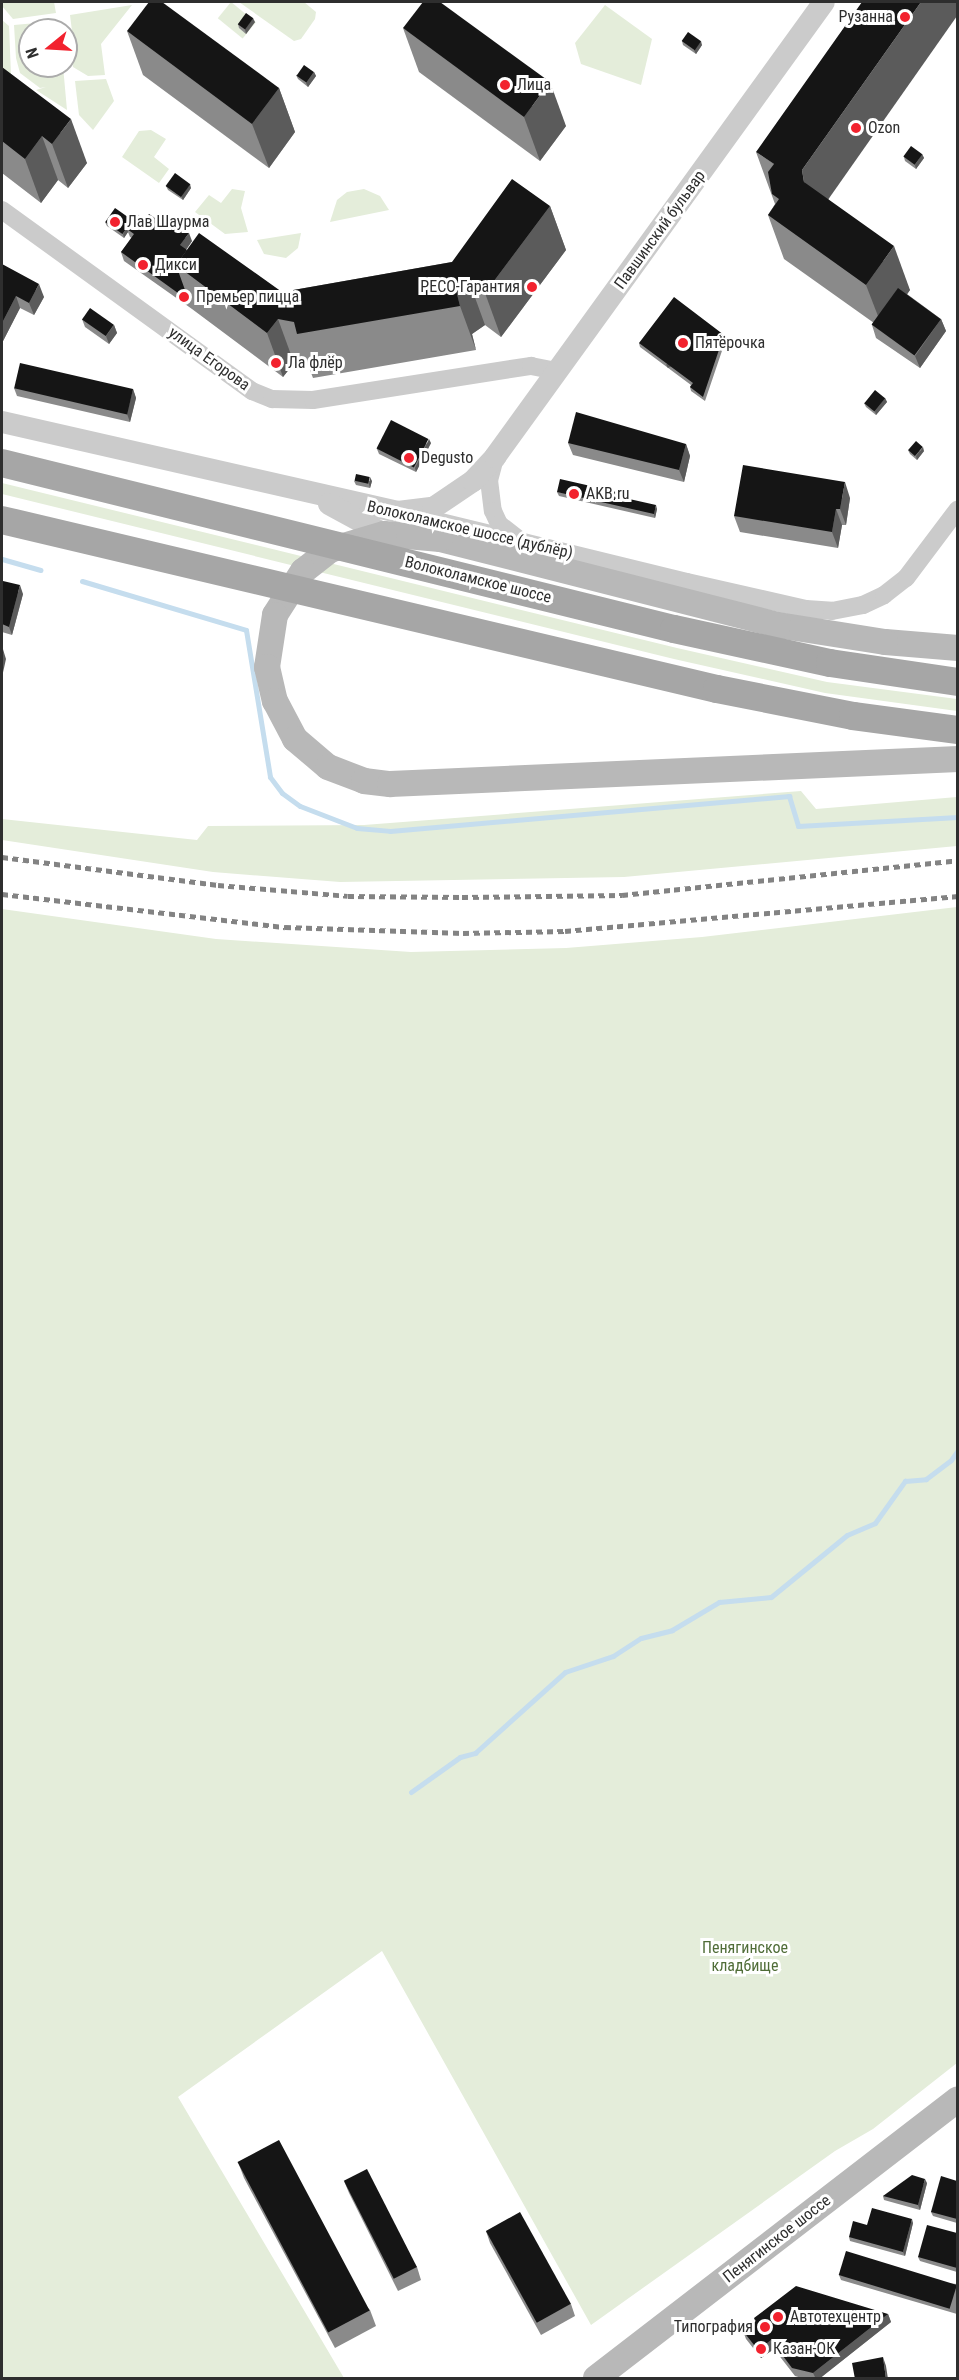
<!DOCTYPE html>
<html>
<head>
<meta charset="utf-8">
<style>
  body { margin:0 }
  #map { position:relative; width:959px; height:2380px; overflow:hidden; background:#fff; font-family:"Roboto Condensed",sans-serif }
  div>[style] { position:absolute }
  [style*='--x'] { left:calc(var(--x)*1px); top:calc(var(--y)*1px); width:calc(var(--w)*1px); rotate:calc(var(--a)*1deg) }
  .green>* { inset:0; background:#e4edda; transform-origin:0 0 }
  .stream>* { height:5px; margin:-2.5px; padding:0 2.5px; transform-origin:2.5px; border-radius:2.5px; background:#c5ddee }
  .minor>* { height:18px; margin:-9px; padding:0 9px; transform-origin:9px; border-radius:9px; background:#cbcbcb }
  .tertiary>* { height:22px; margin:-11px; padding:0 11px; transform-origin:11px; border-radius:11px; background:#cbcbcb }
  .secondary>* { height:26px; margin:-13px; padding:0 13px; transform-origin:13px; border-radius:13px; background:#b8b8b8 }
  .primary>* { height:28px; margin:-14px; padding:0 14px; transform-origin:14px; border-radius:14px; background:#a6a6a6 }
  .rail>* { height:4.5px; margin-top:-2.25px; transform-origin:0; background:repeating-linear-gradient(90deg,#838383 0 6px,transparent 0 10.5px) }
  .wall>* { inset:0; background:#8a8a8a }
  .shaded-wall>* { inset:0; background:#5b5b5b; transform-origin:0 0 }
  .building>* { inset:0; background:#151515; transform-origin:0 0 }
  .dots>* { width:16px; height:16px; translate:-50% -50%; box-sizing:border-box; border:3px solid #fff; border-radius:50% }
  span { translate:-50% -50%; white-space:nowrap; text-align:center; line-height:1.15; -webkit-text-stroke:6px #fff; paint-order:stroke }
  .poi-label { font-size:16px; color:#2e2e2e }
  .right { translate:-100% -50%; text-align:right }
  .left { translate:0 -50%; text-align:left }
  .street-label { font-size:16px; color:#2e2e2e }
  .park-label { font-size:16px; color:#506d38 }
  .frame { position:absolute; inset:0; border:3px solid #2e2e2e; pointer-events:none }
  .north { position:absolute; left:18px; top:18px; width:60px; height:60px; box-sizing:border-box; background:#fff; border:2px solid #ababab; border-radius:50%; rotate:252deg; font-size:16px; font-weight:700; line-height:24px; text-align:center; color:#2e2e2e }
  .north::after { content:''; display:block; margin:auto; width:21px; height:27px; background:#f2222e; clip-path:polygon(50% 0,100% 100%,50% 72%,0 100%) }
</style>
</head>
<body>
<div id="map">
  <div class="green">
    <div style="clip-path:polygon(3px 2px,54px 2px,56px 13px,13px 19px,2px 6px)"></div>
    <div style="left:231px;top:2px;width:32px;height:21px;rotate:39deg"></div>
    <div style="clip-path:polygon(239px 2px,304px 2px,316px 12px,315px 19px,301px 39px,294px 41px)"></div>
    <div style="clip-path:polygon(132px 5px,101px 44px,105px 75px,88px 76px,73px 67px,69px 48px,74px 47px,70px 15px)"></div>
    <div style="clip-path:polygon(605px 5px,652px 39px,641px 85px,581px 64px,575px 43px)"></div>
    <div style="clip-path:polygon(2px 20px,9px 26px,11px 75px,2px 68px)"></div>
    <div style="clip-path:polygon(58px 21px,59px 30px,30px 30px,30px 66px,63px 66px,67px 110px,36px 90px,46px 87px,40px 88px,20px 73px,16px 58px,14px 25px)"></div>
    <div style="clip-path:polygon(106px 79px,114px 101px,93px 130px,79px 115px,75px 81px)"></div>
    <div style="clip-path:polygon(151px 130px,166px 139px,154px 157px,169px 169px,159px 183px,122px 157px,139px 131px)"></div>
    <div style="clip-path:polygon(232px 189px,245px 191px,241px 208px,248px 232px,225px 234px,195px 212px,209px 195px,221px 203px)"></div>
    <div style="clip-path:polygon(364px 189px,380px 196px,389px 210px,330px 222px,337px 200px,347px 192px)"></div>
    <div style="clip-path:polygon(301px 233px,298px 248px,286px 258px,264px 254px,257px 240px)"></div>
    <div style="clip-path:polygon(2px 483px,677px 648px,827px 682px,957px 699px,957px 711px,825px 693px,674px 659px,2px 494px)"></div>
    <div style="clip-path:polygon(801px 791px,816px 809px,957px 797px,957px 846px,624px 877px,340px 882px,213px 872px,2px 840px,2px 819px,197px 840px,208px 826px,364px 825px)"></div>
    <div style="clip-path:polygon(957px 907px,957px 2063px,873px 2129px,835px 2151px,591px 2325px,382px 1951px,178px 2097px,344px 2378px,2px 2378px,2px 909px,216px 939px,411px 952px,566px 948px,702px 937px)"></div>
  </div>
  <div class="stream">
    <div style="--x:2;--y:559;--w:40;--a:16"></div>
    <div style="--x:82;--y:581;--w:171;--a:16.6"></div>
    <div style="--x:246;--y:630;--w:149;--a:80.7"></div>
    <div style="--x:270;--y:777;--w:20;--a:53"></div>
    <div style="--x:282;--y:793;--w:22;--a:36"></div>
    <div style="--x:300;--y:806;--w:61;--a:21.1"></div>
    <div style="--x:357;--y:828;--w:33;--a:5"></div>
    <div style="--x:390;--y:831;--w:401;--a:-5"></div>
    <div style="--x:789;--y:796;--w:31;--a:73"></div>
    <div style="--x:798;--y:826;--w:160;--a:-3.2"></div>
    <div style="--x:411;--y:1792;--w:60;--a:-35.5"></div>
    <div style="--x:460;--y:1757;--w:16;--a:-15"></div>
    <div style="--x:475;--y:1753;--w:121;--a:-42"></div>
    <div style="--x:565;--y:1672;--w:51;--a:-18.4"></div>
    <div style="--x:613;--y:1656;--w:33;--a:-33"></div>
    <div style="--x:641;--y:1638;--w:32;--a:-14"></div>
    <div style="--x:672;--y:1630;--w:55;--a:-30.8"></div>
    <div style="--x:719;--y:1602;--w:52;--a:-5.5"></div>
    <div style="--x:771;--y:1597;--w:98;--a:-39.2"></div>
    <div style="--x:847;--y:1535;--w:30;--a:-23"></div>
    <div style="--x:875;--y:1523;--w:52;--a:-54.5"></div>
    <div style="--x:905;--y:1481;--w:21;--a:-5"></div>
    <div style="--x:926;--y:1479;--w:31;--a:-37"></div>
    <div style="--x:951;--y:1460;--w:12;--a:-55"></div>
  </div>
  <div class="minor">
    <div style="--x:2;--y:210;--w:309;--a:35.9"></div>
    <div style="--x:252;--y:391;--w:22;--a:22"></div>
    <div style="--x:272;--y:399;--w:41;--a:1.4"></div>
    <div style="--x:313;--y:400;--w:221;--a:-8.9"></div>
    <div style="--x:531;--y:366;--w:26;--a:11"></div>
    <div style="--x:495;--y:458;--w:23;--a:105"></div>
    <div style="--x:489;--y:480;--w:31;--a:83"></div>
    <div style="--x:493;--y:511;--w:14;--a:65"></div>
    <div style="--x:499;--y:524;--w:23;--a:38"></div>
    <div style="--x:408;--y:514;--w:287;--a:13.7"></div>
    <div style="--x:687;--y:582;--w:122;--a:12.8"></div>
    <div style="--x:806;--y:609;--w:26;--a:4"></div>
    <div style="--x:832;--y:611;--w:32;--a:-11"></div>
    <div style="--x:863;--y:605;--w:23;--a:-25"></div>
    <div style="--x:884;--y:595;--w:28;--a:-38"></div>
    <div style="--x:906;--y:578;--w:86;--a:-53"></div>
  </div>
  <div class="tertiary">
    <div style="--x:2;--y:422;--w:406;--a:12.8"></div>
    <div style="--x:398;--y:512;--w:35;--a:-7"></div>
    <div style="--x:433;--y:508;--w:48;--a:-34"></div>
    <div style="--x:473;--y:481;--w:33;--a:-47"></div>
    <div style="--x:495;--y:457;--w:561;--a:-54.13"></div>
    <div style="--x:329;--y:504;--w:75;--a:28.6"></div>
  </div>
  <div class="secondary">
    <div style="--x:958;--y:648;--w:73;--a:-175.3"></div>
    <div style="--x:885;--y:642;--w:108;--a:-171"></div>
    <div style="--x:778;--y:625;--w:349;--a:-165.7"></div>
    <div style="--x:440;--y:539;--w:56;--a:-174.9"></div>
    <div style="--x:384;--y:534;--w:56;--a:163.5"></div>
    <div style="--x:330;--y:550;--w:34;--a:142"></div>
    <div style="--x:303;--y:571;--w:52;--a:122.5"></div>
    <div style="--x:275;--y:615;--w:53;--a:98.7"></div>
    <div style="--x:267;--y:667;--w:35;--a:77"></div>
    <div style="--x:275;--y:701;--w:43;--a:62.2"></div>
    <div style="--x:295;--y:739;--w:43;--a:40.3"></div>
    <div style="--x:328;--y:767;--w:39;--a:21"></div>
    <div style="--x:364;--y:781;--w:26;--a:7"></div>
    <div style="--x:390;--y:784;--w:569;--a:-2.52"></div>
    <div style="--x:596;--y:2378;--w:457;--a:-37.6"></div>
  </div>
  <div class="primary">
    <div style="--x:2;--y:463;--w:692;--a:13.88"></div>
    <div style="--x:674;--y:629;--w:160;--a:12.3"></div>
    <div style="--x:830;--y:663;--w:129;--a:8.4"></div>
    <div style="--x:2;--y:520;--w:735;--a:13.3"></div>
    <div style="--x:717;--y:689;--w:139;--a:11.2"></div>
    <div style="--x:853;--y:716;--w:106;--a:7.6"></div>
  </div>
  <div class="rail">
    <div style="--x:2;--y:857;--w:218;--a:7.4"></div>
    <div style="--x:218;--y:885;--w:130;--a:4.8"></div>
    <div style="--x:348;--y:896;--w:114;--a:0.5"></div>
    <div style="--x:462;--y:897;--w:160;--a:-0.7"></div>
    <div style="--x:622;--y:895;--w:338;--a:-5.9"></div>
    <div style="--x:2;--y:894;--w:285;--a:6.7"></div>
    <div style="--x:285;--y:927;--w:178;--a:1.9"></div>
    <div style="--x:463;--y:933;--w:102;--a:-1.1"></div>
    <div style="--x:565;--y:931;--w:395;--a:-5.1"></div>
  </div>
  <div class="wall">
    <div style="clip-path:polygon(255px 22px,246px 34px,239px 28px,238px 24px)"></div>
    <div style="clip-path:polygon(403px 28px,566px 126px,540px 161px,419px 72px)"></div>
    <div style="clip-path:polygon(127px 31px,279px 88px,295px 132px,269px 168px,143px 75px)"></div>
    <div style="clip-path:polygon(682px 41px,702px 45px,696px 54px,683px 45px)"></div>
    <div style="clip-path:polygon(2px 67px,87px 163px,68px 188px,58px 180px,41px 203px,2px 173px)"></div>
    <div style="clip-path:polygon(314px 72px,316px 76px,308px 87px,298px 79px,296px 75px)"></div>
    <div style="clip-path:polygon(756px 152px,828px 199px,910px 290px,907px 294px,941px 319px,946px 331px,920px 368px,876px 338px,872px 325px,874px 323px,784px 259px,768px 215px,775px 204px)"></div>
    <div style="clip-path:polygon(922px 154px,924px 158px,916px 169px,905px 161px,904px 157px)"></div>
    <div style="clip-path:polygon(166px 186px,191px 188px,183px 200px,168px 190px)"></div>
    <div style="clip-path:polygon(550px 206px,566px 250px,501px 337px,485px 325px,472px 334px,476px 350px,313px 378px,308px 365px,294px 363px,283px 377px,192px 309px,124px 261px,121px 252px,132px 238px,130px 237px,128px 232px,124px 238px,107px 226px,105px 222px,145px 220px,192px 241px,186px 250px,282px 292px,452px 262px)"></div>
    <div style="clip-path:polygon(2px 264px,44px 297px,34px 315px,20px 308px,2px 343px)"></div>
    <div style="clip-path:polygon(82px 319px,114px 325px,117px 333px,109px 344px,85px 327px)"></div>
    <div style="clip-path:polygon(726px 339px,705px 401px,691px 391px,690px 387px,691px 385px,640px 347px,639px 343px)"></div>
    <div style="clip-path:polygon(14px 388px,133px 389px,136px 398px,130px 422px,17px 396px)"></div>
    <div style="clip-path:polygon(885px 398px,887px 402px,876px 415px,866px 407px,864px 403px)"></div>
    <div style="clip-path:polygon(431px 443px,416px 472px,379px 454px,377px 449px)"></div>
    <div style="clip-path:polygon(568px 443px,686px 444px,690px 456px,684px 482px,573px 455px)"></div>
    <div style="clip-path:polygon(908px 450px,924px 451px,917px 460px,910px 454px)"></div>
    <div style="clip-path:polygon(354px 481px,372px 481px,370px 488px,356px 485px)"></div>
    <div style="clip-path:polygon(557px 492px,619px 496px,657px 509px,655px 518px,559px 496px)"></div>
    <div style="clip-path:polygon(850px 498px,846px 525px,842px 525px,838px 548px,740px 532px,734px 516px)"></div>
    <div style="clip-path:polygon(2px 587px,23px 594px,12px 635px,2px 632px)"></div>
    <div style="clip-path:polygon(238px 2162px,370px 2310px,376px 2326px,335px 2348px,244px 2178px)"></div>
    <div style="clip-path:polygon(344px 2181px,417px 2267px,421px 2280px,398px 2291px,349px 2193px)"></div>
    <div style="clip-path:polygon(957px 2181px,957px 2223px,933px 2216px,931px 2212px)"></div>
    <div style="clip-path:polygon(927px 2183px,920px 2210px,884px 2200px,883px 2196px)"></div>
    <div style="clip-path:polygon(913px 2223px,905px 2256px,850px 2241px,849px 2237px,867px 2225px)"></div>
    <div style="clip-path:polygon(486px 2231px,571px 2304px,575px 2316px,541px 2335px,490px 2243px)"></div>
    <div style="clip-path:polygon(957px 2233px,957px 2272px,920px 2261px,918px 2257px)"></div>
    <div style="clip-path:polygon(839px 2275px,957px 2284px,957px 2314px,841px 2280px)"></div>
    <div style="clip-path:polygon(888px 2314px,891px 2322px,819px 2379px,805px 2379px,795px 2376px,774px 2349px,761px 2358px,746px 2339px,743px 2331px,755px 2322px,754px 2318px)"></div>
  </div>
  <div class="shaded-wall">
    <div style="clip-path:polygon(921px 2px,957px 2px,957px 16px,818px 214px,804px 182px,802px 170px)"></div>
    <div style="clip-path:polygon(253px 18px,255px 22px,246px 34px,245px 29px)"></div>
    <div style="clip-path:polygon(701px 41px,702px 45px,696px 54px,694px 50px)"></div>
    <div style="clip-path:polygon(314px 72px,316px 76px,308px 87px,306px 83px)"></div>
    <div style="clip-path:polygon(550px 82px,566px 126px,540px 161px,524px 117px)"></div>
    <div style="clip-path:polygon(279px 88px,295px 132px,269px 168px,252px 124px)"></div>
    <div style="clip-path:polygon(71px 119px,87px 163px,68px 188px,52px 144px)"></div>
    <div style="clip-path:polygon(42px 136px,58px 180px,41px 203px,25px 159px)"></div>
    <div style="clip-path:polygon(922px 154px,924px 158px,916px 169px,915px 165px)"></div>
    <div style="clip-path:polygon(190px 184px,191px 188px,183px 200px,181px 196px)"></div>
    <div style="clip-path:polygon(550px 206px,566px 250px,501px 337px,485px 293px)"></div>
    <div style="clip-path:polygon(132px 220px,127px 229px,128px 232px,124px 238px,123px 234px)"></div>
    <div style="clip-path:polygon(189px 233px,192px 241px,183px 254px,180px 245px)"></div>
    <div style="clip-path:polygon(894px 246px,910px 290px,883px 329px,866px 285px)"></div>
    <div style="clip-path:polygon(469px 281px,485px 325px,472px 334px,476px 350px,460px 306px,456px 290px)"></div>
    <div style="clip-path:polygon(39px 284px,44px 297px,34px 315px,29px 303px)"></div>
    <div style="clip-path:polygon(16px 296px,20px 308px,2px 343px,2px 323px)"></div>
    <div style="clip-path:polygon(278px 319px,294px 363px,283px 377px,267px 333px)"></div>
    <div style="clip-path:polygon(941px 319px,946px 331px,920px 368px,915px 356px)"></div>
    <div style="clip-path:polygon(114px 325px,117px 333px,109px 344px,106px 336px)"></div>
    <div style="left:724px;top:335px;width:4px;height:65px;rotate:63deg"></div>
    <div style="clip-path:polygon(133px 389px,136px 398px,130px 422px,127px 414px)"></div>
    <div style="clip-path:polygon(885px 398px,887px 402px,876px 415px,875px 411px)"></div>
    <div style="clip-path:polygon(429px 439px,431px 443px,416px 472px,415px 468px)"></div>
    <div style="clip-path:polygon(686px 444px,690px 456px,684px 482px,679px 470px)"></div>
    <div style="clip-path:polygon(923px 447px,924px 451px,917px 460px,916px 456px)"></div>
    <div style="clip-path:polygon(370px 477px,372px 481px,370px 488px,369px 484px)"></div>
    <div style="clip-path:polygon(845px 482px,850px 498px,846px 525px,840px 509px)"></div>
    <div style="clip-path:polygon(656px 505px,657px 509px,655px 518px,654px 514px)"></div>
    <div style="clip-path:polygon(836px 509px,842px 525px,838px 548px,832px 532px)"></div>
    <div style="clip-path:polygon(20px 585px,23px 594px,12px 635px,9px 627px)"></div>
    <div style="clip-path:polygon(2px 646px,6px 659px,2px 677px)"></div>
    <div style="clip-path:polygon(925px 2179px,927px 2183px,920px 2210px,918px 2205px)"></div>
    <div style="clip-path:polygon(912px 2219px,913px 2223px,905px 2256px,903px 2252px)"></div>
    <div style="clip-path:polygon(888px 2314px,891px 2322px,819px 2379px,816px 2379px,813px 2373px)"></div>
    <div style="clip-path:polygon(771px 2340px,774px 2349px,761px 2358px,758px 2350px)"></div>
    <div style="clip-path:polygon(883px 2357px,886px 2366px,888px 2379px,886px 2379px)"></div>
  </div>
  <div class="building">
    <div style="clip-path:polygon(149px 2px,162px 2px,279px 88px,252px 124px,127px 31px)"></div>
    <div style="clip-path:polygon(423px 2px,440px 2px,550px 82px,524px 117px,403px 28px)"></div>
    <div style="clip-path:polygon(862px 2px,921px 2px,802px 170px,804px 182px,894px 246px,866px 285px,768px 215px,779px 199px,772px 194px,768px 172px,774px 164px,756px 152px)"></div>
    <div style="left:246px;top:13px;width:9px;height:14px;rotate:36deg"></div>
    <div style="left:688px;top:32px;width:16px;height:11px;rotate:35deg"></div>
    <div style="left:304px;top:65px;width:12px;height:13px;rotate:35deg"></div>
    <div style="clip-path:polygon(2px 67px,71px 119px,52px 144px,42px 136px,25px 159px,2px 141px)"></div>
    <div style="left:911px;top:146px;width:14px;height:13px;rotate:36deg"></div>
    <div style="left:175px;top:173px;width:19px;height:16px;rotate:36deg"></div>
    <div style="clip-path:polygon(512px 179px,550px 206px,485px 293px,469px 281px,456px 290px,460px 306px,297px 334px,294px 322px,278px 319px,267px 333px,176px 265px,199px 233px,282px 292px,452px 262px)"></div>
    <div style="left:115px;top:208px;width:21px;height:17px;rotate:35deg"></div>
    <div style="clip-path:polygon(159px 212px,189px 233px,180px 245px,187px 250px,176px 265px,189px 301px,121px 252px,134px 234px,127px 229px,137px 214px,145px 220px,149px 214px,155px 218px)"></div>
    <div style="clip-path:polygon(2px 264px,39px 284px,29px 303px,16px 296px,2px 323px)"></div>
    <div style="left:898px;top:288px;width:53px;height:45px;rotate:36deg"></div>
    <div style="clip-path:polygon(674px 297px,724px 335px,703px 397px,690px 387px,693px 383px,639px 343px)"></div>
    <div style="left:90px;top:308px;width:29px;height:14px;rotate:35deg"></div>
    <div style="left:20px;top:363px;width:116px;height:26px;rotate:13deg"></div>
    <div style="left:875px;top:390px;width:13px;height:17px;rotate:39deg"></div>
    <div style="clip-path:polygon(576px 412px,686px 444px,679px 470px,568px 443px)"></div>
    <div style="left:391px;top:420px;width:42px;height:32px;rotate:27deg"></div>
    <div style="left:916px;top:441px;width:9px;height:12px;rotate:41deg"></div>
    <div style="clip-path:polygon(743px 465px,845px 482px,840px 509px,836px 509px,832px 532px,734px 516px)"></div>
    <div style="left:356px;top:474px;width:14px;height:7px;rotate:12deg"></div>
    <div style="clip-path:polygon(560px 479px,617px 492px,616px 496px,656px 505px,654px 514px,557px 492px)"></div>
    <div style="clip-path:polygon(3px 581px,20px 585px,9px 627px,2px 624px,2px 587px)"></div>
    <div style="left:279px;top:2140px;width:193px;height:47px;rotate:62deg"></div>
    <div style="left:367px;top:2169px;width:110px;height:26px;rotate:63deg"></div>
    <div style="clip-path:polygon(912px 2175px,925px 2179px,918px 2205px,883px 2196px)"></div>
    <div style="clip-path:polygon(941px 2176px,957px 2181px,957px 2219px,931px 2212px)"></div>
    <div style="clip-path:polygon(872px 2208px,912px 2219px,903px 2252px,849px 2237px,853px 2221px,867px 2225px)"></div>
    <div style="left:520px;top:2212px;width:105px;height:39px;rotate:61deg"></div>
    <div style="clip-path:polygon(927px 2225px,957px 2233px,957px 2268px,918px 2257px)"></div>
    <div style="left:846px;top:2251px;width:116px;height:25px;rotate:17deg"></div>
    <div style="clip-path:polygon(796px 2286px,888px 2314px,813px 2373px,792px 2368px,771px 2340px,758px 2350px,743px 2331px,756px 2321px,754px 2318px)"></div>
    <div style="clip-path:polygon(883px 2357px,886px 2379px,855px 2379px,852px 2363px)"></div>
  </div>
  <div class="dots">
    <div style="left:905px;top:17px;background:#f2222e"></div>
    <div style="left:505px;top:85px;background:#f2222e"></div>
    <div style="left:856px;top:128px;background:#f2222e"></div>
    <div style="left:115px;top:222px;background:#f2222e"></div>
    <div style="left:143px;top:265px;background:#f2222e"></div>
    <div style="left:532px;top:287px;background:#f2222e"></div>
    <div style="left:184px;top:297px;background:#f2222e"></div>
    <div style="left:683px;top:343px;background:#f2222e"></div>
    <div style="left:276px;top:363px;background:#f2222e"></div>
    <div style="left:409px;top:458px;background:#f2222e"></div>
    <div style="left:574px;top:494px;background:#f2222e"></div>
    <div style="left:778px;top:2317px;background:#f2222e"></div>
    <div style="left:765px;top:2327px;background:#f2222e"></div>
    <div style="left:761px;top:2349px;background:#f2222e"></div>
  </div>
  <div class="poi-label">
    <span class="right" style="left:893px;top:17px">Рузанна</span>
    <span class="left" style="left:517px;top:85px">Лица</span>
    <span class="left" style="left:868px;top:128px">Ozon</span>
    <span class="left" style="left:127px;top:222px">Лав Шаурма</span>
    <span class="left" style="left:155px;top:265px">Дикси</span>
    <span class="right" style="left:520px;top:287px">РЕСО-Гарантия</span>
    <span class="left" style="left:196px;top:297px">Премьер пицца</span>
    <span class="left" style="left:695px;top:343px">Пятёрочка</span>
    <span class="left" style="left:288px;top:363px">Ла флёр</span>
    <span class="left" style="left:421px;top:458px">Degusto</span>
    <span class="left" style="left:586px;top:494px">AKB.ru</span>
    <span class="left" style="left:790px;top:2317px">Автотехцентр</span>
    <span class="right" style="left:753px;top:2327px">Типография</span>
    <span class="left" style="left:773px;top:2349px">Казан-ОК</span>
  </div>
  <div class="street-label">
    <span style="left:660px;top:230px;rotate:-54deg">Павшинский бульвар</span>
    <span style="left:209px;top:359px;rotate:36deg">улица Егорова</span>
    <span style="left:470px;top:530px;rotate:13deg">Волоколамское шоссе (дублёр)</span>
    <span style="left:478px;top:580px;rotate:14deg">Волоколамское шоссе</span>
    <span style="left:777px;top:2239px;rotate:-38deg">Пенягинское шоссе</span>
  </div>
  <div class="park-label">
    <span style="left:745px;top:1957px">Пенягинское<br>кладбище</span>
  </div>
  <div class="frame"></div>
  <div class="north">N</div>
</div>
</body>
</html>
